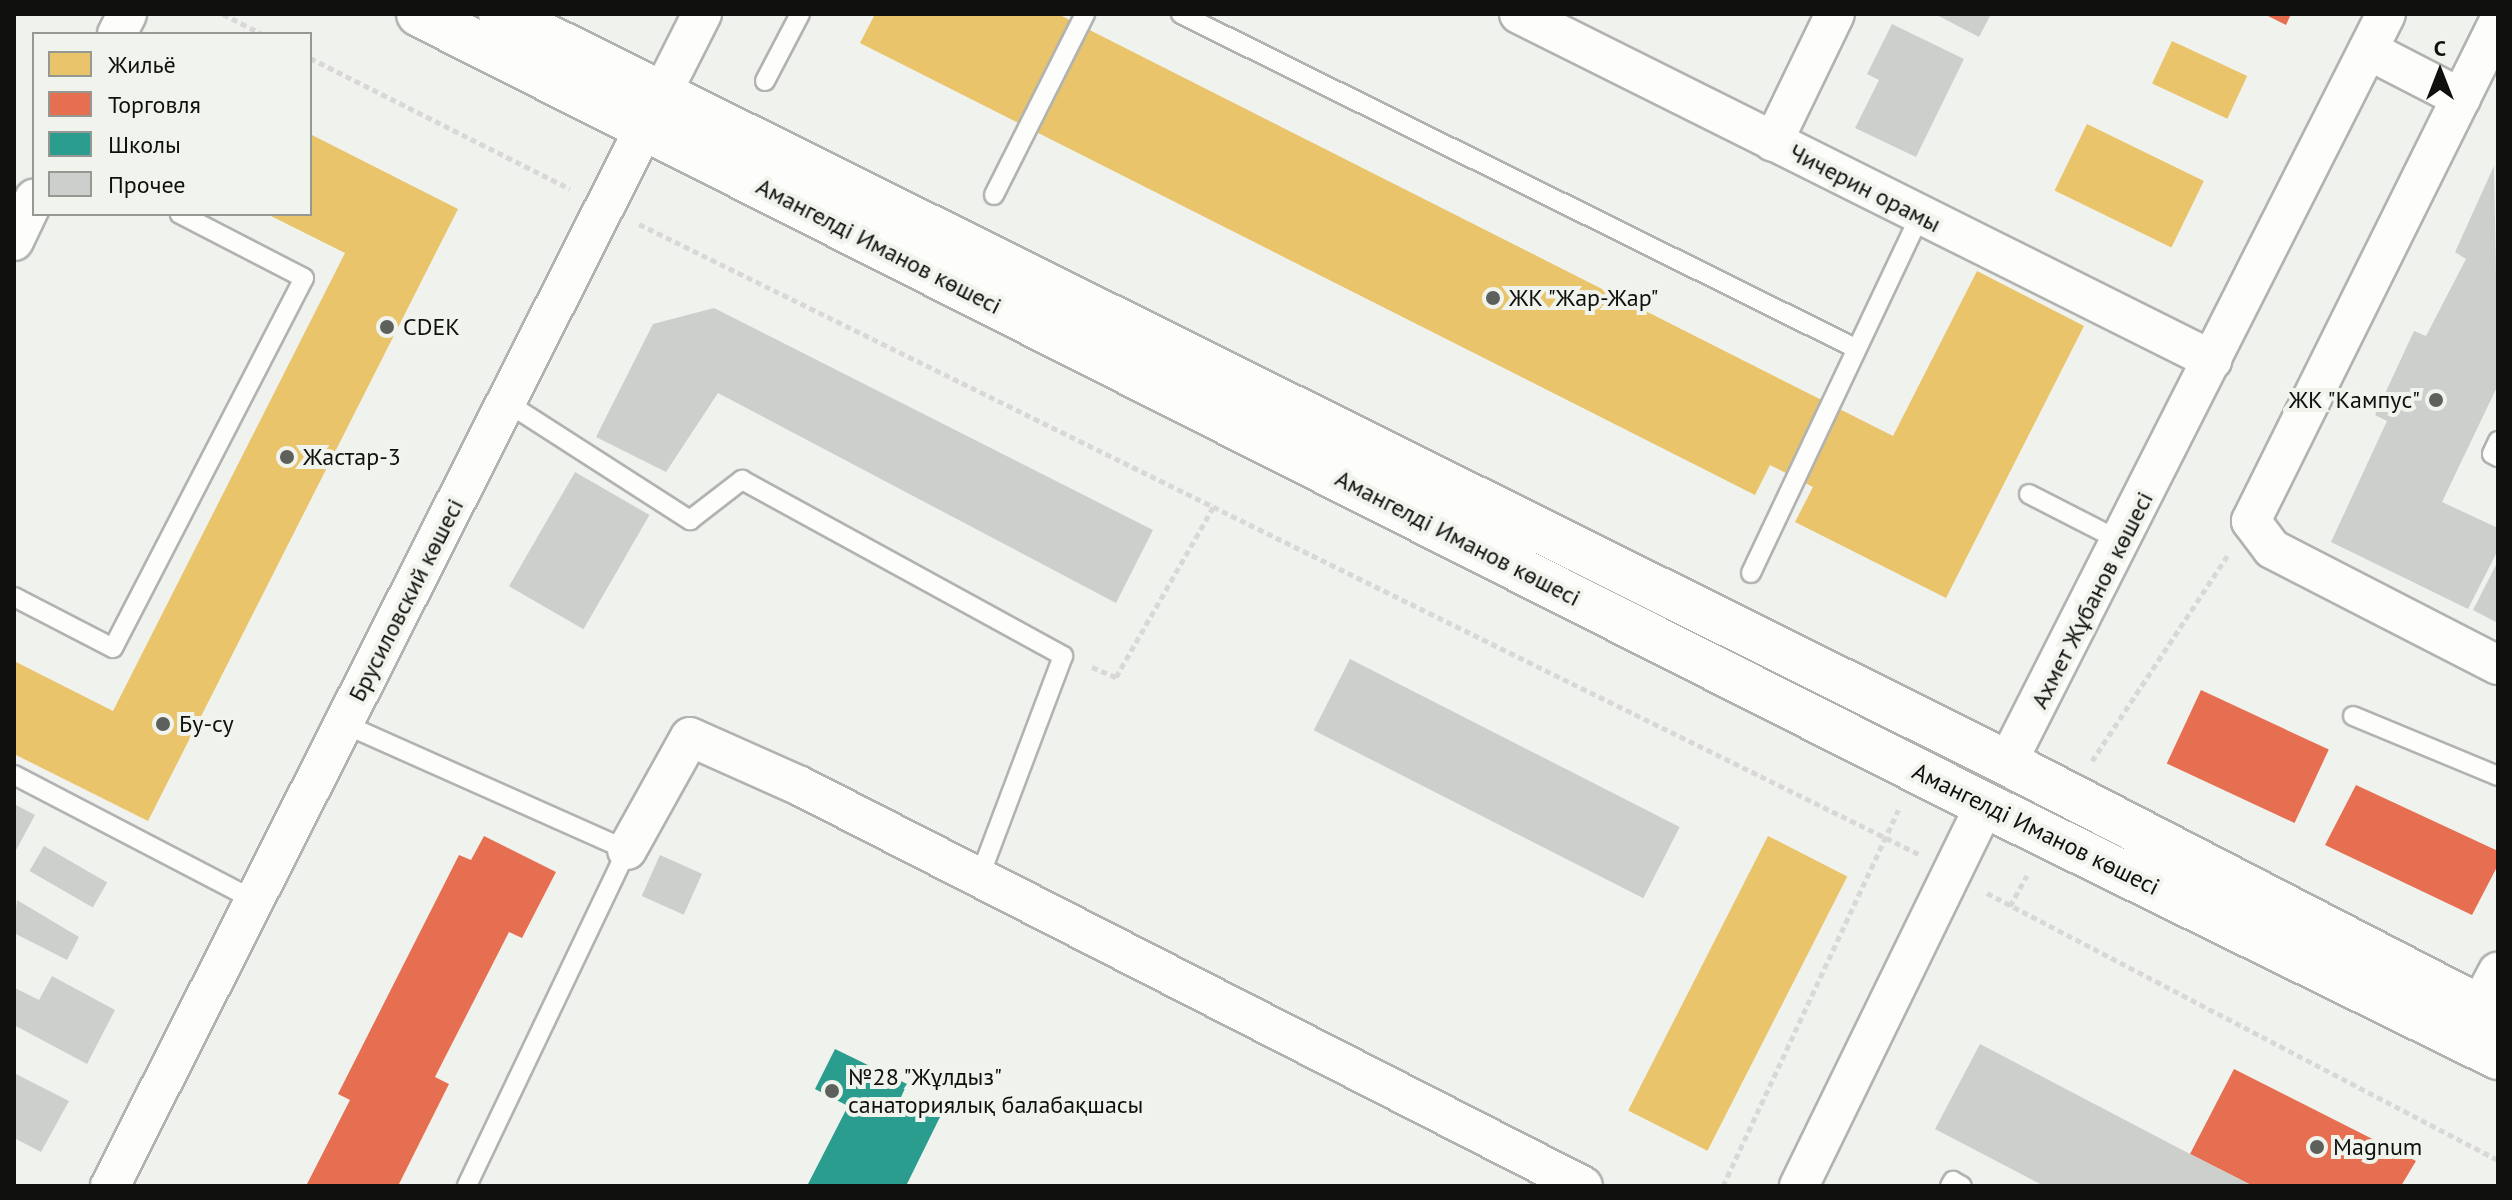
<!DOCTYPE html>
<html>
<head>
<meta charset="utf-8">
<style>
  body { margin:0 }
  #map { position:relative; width:2512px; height:1200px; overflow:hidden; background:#f0f2ee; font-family:"PT Sans",sans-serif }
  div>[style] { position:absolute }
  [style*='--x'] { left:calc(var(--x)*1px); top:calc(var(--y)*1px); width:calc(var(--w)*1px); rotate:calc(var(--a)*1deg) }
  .homes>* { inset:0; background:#e9c46a; transform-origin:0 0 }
  .shops>* { inset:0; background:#e76f51; transform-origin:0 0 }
  .schools>* { inset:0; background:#2a9d8f }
  .building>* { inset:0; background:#cdcfcc; transform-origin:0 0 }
  .path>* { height:5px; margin-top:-2.5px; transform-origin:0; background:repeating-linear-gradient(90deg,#d8d8d8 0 6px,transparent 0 10px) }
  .roads { filter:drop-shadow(2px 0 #b1b3b0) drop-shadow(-2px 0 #b1b3b0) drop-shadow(0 2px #b1b3b0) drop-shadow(0 -2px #b1b3b0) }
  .lane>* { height:18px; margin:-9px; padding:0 9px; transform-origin:9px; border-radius:9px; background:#fdfdfc }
  .street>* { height:38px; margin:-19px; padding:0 19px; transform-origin:19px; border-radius:19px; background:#fdfdfc }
  .secondary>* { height:44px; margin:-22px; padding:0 22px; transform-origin:22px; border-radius:22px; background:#fdfdfc }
  .dots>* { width:22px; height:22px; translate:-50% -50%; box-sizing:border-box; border:4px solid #f0f4ec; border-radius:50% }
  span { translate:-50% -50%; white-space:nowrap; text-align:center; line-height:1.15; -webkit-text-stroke:8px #f0f4ec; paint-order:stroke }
  .street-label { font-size:24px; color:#10110e }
  .poi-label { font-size:24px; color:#10110e }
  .left { translate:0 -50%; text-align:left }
  .right { translate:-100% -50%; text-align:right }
  .frame { position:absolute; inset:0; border:16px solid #10110e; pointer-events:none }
  .legend { position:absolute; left:32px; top:32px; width:280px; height:184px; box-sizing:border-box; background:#f0f4ec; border:2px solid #969993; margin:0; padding:10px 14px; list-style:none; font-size:24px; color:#10110e }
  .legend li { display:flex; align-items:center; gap:16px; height:40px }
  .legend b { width:40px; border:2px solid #969993 }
  .north { position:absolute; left:2400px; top:32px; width:80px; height:80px; -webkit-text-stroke:6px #f0f4ec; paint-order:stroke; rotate:0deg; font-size:22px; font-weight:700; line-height:32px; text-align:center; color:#10110e }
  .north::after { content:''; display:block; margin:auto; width:28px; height:36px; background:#10110e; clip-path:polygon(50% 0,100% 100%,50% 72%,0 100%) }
</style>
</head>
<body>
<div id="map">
  <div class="homes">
    <div style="clip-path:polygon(875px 14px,1058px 14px,1893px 436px,1977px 271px,2084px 326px,1946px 598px,1795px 522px,1813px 487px,1770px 465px,1755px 495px,860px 43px)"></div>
    <div style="left:2172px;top:41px;width:83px;height:47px;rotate:25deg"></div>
    <div style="left:2087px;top:124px;width:130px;height:74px;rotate:26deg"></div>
    <div style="clip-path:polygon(310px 134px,458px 209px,148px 821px,14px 754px,14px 661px,113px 711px,345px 253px,267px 214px,310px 214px)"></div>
    <div style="left:1768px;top:836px;width:89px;height:308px;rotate:27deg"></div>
  </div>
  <div class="shops">
    <div style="clip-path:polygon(2264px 14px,2291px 14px,2286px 25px)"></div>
    <div style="left:2201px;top:690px;width:141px;height:81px;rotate:25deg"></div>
    <div style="clip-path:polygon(2356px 785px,2498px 851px,2498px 865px,2472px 915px,2325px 845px)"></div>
    <div style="clip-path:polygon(484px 836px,556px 872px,522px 938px,509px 932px,435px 1077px,449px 1084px,398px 1186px,306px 1186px,350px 1100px,338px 1094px,459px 855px,471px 860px)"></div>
    <div style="clip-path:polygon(2234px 1069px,2416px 1161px,2401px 1186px,2253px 1186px,2190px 1154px)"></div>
  </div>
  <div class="schools">
    <div style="clip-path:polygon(835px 1049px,907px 1084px,901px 1097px,940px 1117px,906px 1186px,807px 1186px,848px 1106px,815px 1089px)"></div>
  </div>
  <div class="building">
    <div style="clip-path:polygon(1935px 14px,1991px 14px,1979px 37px)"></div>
    <div style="clip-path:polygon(1892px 24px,1964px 59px,1916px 157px,1855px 128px,1879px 80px,1867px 74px)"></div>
    <div style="clip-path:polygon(2494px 166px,2498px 385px,2442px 502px,2498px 528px,2498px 550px,2468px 609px,2331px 542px,2387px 421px,2375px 415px,2414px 331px,2426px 336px,2466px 259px,2455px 252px)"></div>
    <div style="clip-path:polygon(714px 308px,1153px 530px,1116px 603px,718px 393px,666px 472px,596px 437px,653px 324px)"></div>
    <div style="left:575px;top:472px;width:86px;height:132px;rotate:30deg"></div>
    <div style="clip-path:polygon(2498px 561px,2498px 623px,2473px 610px)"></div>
    <div style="left:1350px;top:659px;width:370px;height:80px;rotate:27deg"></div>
    <div style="clip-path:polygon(14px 804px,35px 815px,14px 854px)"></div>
    <div style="left:44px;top:846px;width:73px;height:29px;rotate:30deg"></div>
    <div style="left:660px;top:855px;width:46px;height:45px;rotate:24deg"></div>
    <div style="clip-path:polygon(17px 900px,79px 937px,67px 960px,14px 933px)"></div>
    <div style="clip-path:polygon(52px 976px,115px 1010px,87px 1064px,14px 1025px,15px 988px,39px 1000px)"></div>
    <div style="clip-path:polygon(1980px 1044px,2190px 1154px,2253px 1186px,2044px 1186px,1935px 1129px)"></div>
    <div style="clip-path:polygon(14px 1073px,69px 1101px,41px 1152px,14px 1138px)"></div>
  </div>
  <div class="path">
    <div style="--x:223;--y:14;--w:44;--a:27.1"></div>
    <div style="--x:310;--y:58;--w:291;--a:26.7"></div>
    <div style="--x:639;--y:224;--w:1427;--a:26.21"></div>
    <div style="--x:1092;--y:667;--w:26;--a:23"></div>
    <div style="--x:1116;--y:677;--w:197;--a:-60.2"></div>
    <div style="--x:2092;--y:761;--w:247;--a:-56.6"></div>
    <div style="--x:1987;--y:893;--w:577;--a:27.59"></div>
    <div style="--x:2010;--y:906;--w:35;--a:-61"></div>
    <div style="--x:1723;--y:1186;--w:415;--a:-65"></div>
  </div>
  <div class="roads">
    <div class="lane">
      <div style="--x:1181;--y:14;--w:754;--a:26.36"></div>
      <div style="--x:765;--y:81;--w:76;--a:-62.4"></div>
      <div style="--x:994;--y:195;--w:203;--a:-63.3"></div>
      <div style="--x:506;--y:402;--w:219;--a:32.7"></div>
      <div style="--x:690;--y:520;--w:66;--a:-37.6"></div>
      <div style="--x:742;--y:480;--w:366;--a:28.7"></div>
      <div style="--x:1063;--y:656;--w:237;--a:110.7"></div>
      <div style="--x:2498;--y:441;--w:14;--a:115"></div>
      <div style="--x:2492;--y:454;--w:7;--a:27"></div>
      <div style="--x:2029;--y:494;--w:106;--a:27.1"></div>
      <div style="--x:1751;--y:573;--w:395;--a:-64.7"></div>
      <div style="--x:14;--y:597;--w:111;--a:27.3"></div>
      <div style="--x:113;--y:648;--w:416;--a:-62.7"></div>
      <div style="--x:304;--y:278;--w:140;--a:-152.7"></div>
      <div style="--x:2353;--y:716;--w:157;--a:22.5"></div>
      <div style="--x:344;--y:724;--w:310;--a:24"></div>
      <div style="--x:627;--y:850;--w:372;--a:115.5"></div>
      <div style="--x:14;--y:775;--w:271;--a:27.5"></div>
      <div style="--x:1950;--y:1186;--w:6;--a:-59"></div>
      <div style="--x:1953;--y:1181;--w:10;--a:29"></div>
    </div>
    <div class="street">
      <div style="--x:1519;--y:14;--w:775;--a:26.53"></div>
      <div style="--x:2498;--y:23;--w:556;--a:116.38"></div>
      <div style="--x:2251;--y:521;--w:35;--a:53"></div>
      <div style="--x:2272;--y:549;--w:254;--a:27.2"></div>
      <div style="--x:117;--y:34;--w:22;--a:-63"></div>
      <div style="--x:2368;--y:50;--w:105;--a:27.3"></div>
      <div style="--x:661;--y:95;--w:91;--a:-63.2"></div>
      <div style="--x:1773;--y:142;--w:142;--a:-64.2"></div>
      <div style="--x:14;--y:241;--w:47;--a:-64.5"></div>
      <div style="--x:2007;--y:763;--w:839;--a:-63.16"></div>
      <div style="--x:627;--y:850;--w:129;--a:-60.9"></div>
      <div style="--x:690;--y:737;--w:120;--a:24"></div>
      <div style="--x:800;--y:786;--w:879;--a:27.06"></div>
      <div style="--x:2479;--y:1007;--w:40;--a:-62"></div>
      <div style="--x:110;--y:1186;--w:1186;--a:-63.2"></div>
      <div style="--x:1799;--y:1186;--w:424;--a:-64"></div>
    </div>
    <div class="secondary">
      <div style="--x:419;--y:14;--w:1754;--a:26.8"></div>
      <div style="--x:1985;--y:805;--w:572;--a:26.16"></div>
      <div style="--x:501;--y:14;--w:1682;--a:26.44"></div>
      <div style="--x:2007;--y:763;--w:553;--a:27.35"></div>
    </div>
  </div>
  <div class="dots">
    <div style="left:1493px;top:298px;background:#5e605c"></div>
    <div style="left:387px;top:327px;background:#5e605c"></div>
    <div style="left:2436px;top:400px;background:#5e605c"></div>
    <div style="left:287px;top:457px;background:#5e605c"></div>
    <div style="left:163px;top:724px;background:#5e605c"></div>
    <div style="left:832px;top:1091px;background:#5e605c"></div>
    <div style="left:2317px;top:1147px;background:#5e605c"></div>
  </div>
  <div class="street-label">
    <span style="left:1865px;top:188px;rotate:27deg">Чичерин орамы</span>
    <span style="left:879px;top:246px;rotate:27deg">Амангелді Иманов көшесі</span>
    <span style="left:1458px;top:538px;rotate:27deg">Амангелді Иманов көшесі</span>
    <span style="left:406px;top:600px;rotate:-63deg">Брусиловский көшесі</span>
    <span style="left:2092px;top:600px;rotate:-63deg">Ахмет Жұбанов көшесі</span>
    <span style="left:2036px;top:829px;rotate:26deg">Амангелді Иманов көшесі</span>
  </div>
  <div class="poi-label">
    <span class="left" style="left:1509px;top:298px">ЖК "Жар-Жар"</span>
    <span class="left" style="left:403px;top:327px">CDEK</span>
    <span class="right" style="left:2420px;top:400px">ЖК "Кампус"</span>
    <span class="left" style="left:303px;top:457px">Жастар-3</span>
    <span class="left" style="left:179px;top:724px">Бу-су</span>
    <span class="left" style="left:848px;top:1091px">№28 "Жұлдыз"<br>санаториялық балабақшасы</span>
    <span class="left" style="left:2333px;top:1147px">Magnum</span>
  </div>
  <div class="frame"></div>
  <ul class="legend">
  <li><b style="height:22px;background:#e9c46a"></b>Жильё</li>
  <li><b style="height:22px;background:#e76f51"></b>Торговля</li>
  <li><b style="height:22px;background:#2a9d8f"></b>Школы</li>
  <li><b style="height:22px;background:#cdcfcc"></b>Прочее</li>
  </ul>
  <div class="north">С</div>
</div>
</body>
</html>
